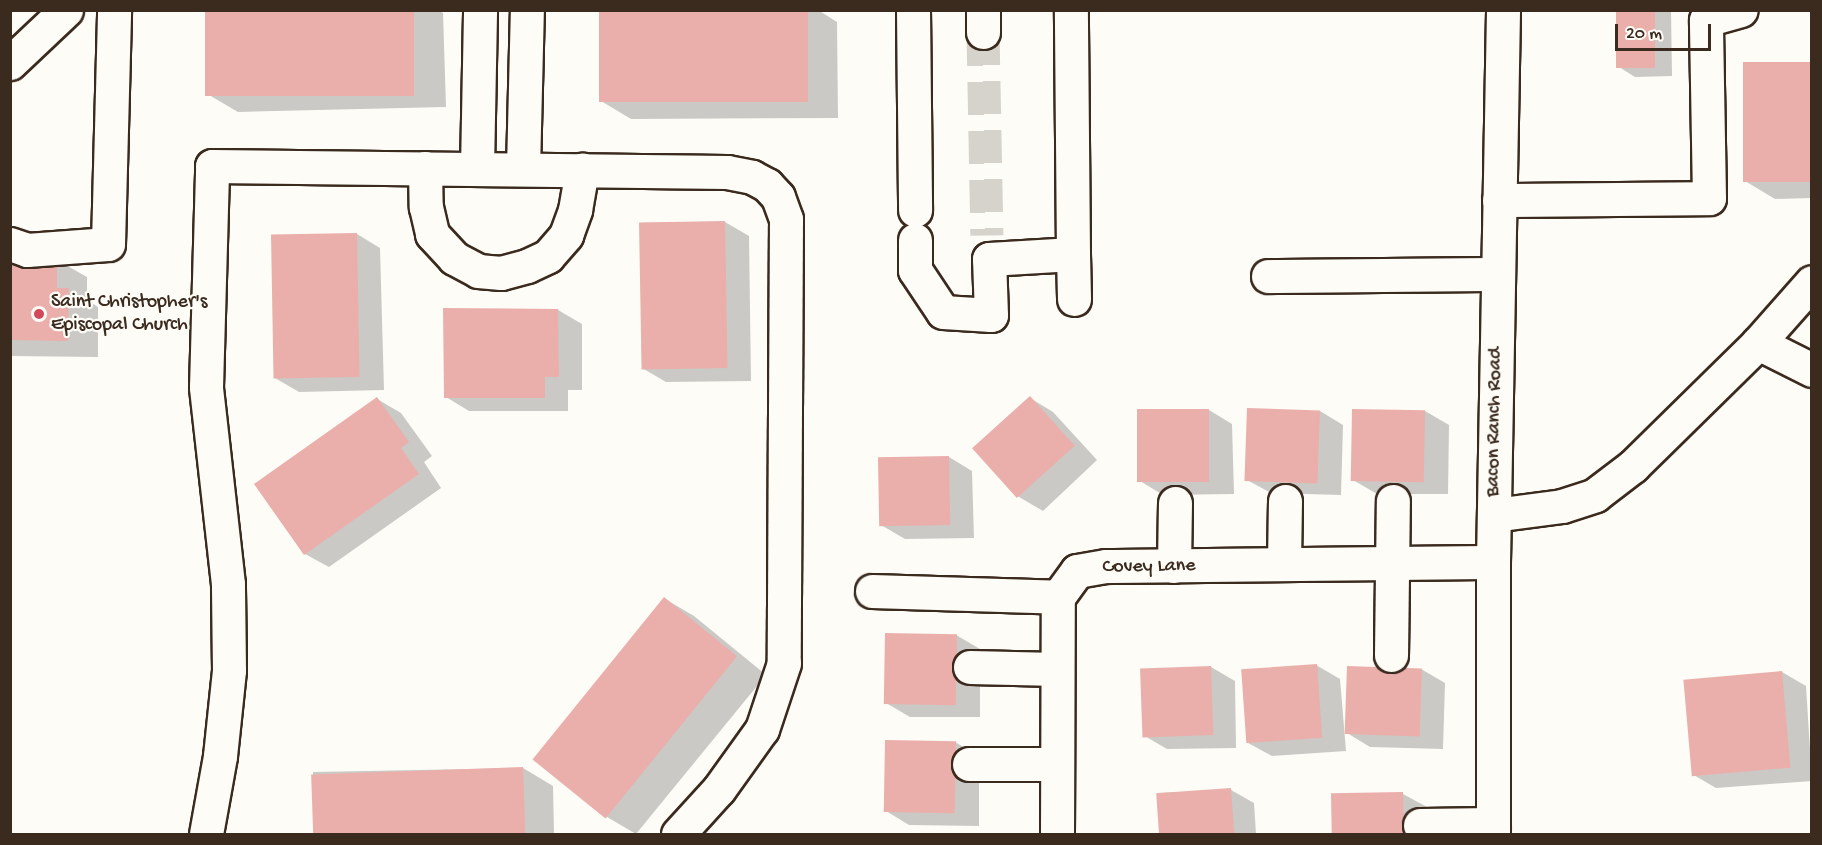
<!DOCTYPE html>
<html>
<head>
<meta charset="utf-8">
<style>
  body { margin:0 }
  #map { position:relative; width:1822px; height:845px; overflow:hidden; background:#fdfcf7; font-family:"Gochi Hand",sans-serif }
  div>[style] { position:absolute }
  [style*='--x'] { left:calc(var(--x)*1px); top:calc(var(--y)*1px); width:calc(var(--w)*1px); rotate:calc(var(--a)*1deg) }
  .shadow>* { inset:0; background:#0003 }
  .building>* { inset:0; background:#eaafab; transform-origin:0 0 }
  .minor-tunnel>* { height:33px; margin-top:-16.5px; transform-origin:0; background:repeating-linear-gradient(90deg,#d6d2cc 0 33px,transparent 0 49px) }
  .roads { filter:drop-shadow(2px 0 #3b2a1e) drop-shadow(-2px 0 #3b2a1e) drop-shadow(0 2px #3b2a1e) drop-shadow(0 -2px #3b2a1e) }
  .minor>* { height:33px; margin:-16.5px; padding:0 16.5px; transform-origin:16.5px; border-radius:16.5px; background:#fdfcf7 }
  .dots>* { width:16px; height:16px; translate:-50% -50%; box-sizing:border-box; border:3px solid #fdfcf7; border-radius:50% }
  span { translate:-50% -50%; white-space:nowrap; text-align:center; line-height:1.15; -webkit-text-stroke:4.5px #fdfcf7; paint-order:stroke }
  .poi-label { font-size:20px; color:#3b2a1e }
  .left { translate:0 -50%; text-align:left }
  .street-label { font-size:20px; color:#3b2a1e }
  .frame { position:absolute; inset:0; border:12px solid #3b2a1e; pointer-events:none }
  .scale { position:absolute; left:1615px; top:24px; width:96px; height:27px; box-sizing:border-box; border:3px solid #3b2a1e; border-top:0; padding-left:8px; font-size:18px; line-height:21px; white-space:nowrap; color:#3b2a1e; -webkit-text-stroke:4px #fdfcf7; paint-order:stroke }
</style>
</head>
<body>
<div id="map">
  <div class="shadow">
    <div style="clip-path:polygon(206px 10px,438px 10px,443px 13px,446px 107px,238px 112px,209px 95px)"></div>
    <div style="clip-path:polygon(600px 10px,818px 10px,837px 22px,838px 118px,631px 119px,601px 101px)"></div>
    <div style="clip-path:polygon(1618px 10px,1671px 10px,1672px 76px,1635px 77px,1619px 67px)"></div>
    <div style="clip-path:polygon(1812px 63px,1812px 198px,1775px 199px,1745px 181px)"></div>
    <div style="clip-path:polygon(725px 222px,749px 236px,751px 381px,666px 382px,642px 368px,640px 223px)"></div>
    <div style="clip-path:polygon(357px 234px,380px 248px,384px 390px,299px 392px,275px 378px)"></div>
    <div style="clip-path:polygon(10px 259px,57px 260px,87px 277px,87px 300px,98px 307px,98px 357px,10px 356px)"></div>
    <div style="clip-path:polygon(558px 310px,582px 324px,582px 390px,568px 390px,568px 411px,469px 411px,446px 397px)"></div>
    <div style="clip-path:polygon(1030px 398px,1053px 412px,1097px 460px,1043px 511px,1019px 497px,975px 449px)"></div>
    <div style="clip-path:polygon(377px 399px,401px 413px,432px 456px,424px 462px,441px 488px,329px 567px,305px 554px)"></div>
    <div style="clip-path:polygon(1209px 410px,1232px 424px,1234px 494px,1163px 495px,1140px 481px)"></div>
    <div style="clip-path:polygon(1320px 411px,1343px 425px,1341px 495px,1271px 493px,1247px 480px)"></div>
    <div style="clip-path:polygon(1425px 411px,1449px 425px,1448px 494px,1377px 494px,1353px 480px)"></div>
    <div style="clip-path:polygon(949px 457px,972px 471px,974px 538px,905px 539px,881px 525px)"></div>
    <div style="clip-path:polygon(665px 599px,694px 616px,766px 675px,636px 834px,607px 817px)"></div>
    <div style="clip-path:polygon(956px 635px,980px 649px,980px 717px,910px 717px,886px 703px)"></div>
    <div style="clip-path:polygon(1316px 665px,1340px 679px,1346px 751px,1272px 756px,1248px 743px)"></div>
    <div style="clip-path:polygon(1211px 667px,1235px 681px,1236px 748px,1167px 749px,1143px 735px)"></div>
    <div style="clip-path:polygon(1421px 669px,1445px 683px,1443px 749px,1370px 747px,1347px 733px)"></div>
    <div style="clip-path:polygon(1782px 672px,1806px 686px,1812px 781px,1716px 788px,1692px 774px)"></div>
    <div style="clip-path:polygon(955px 742px,979px 756px,979px 826px,909px 825px,886px 811px)"></div>
    <div style="clip-path:polygon(523px 768px,553px 786px,554px 834px,314px 834px,313px 772px)"></div>
    <div style="clip-path:polygon(1231px 790px,1254px 803px,1256px 834px,1160px 834px,1157px 793px)"></div>
    <div style="clip-path:polygon(1333px 794px,1403px 794px,1427px 807px,1427px 834px,1333px 834px)"></div>
  </div>
  <div class="building">
    <div style="left:205px;top:10px;width:209px;height:86px"></div>
    <div style="left:599px;top:10px;width:209px;height:92px"></div>
    <div style="left:1616px;top:10px;width:39px;height:58px"></div>
    <div style="left:1743px;top:62px;width:69px;height:120px"></div>
    <div style="left:725px;top:221px;width:147px;height:86px;rotate:89deg"></div>
    <div style="left:357px;top:233px;width:144px;height:86px;rotate:89deg"></div>
    <div style="clip-path:polygon(10px 258px,57px 258px,57px 288px,69px 288px,68px 341px,10px 340px)"></div>
    <div style="clip-path:polygon(443px 308px,558px 309px,559px 377px,545px 377px,545px 398px,444px 398px)"></div>
    <div style="left:1030px;top:396px;width:67px;height:78px;rotate:48deg"></div>
    <div style="clip-path:polygon(377px 397px,409px 442px,401px 448px,419px 474px,304px 555px,254px 484px)"></div>
    <div style="left:1247px;top:408px;width:73px;height:73px;rotate:2deg"></div>
    <div style="left:1137px;top:409px;width:72px;height:73px"></div>
    <div style="left:1352px;top:409px;width:73px;height:72px;rotate:1deg"></div>
    <div style="left:949px;top:456px;width:69px;height:71px;rotate:89deg"></div>
    <div style="left:664px;top:597px;width:94px;height:209px;rotate:39deg"></div>
    <div style="left:885px;top:633px;width:72px;height:71px;rotate:1deg"></div>
    <div style="left:1317px;top:664px;width:74px;height:76px;rotate:86deg"></div>
    <div style="left:1211px;top:666px;width:69px;height:71px;rotate:88deg"></div>
    <div style="left:1347px;top:666px;width:75px;height:68px;rotate:2deg"></div>
    <div style="left:1782px;top:671px;width:97px;height:99px;rotate:85deg"></div>
    <div style="left:885px;top:740px;width:71px;height:72px;rotate:1deg"></div>
    <div style="left:523px;top:767px;width:67px;height:212px;rotate:88deg"></div>
    <div style="left:1231px;top:788px;width:46px;height:75px;rotate:86deg"></div>
    <div style="left:1403px;top:792px;width:42px;height:72px;rotate:89deg"></div>
  </div>
  <div class="minor-tunnel">
    <div style="--x:983;--y:32;--w:203;--a:88.9"></div>
  </div>
  <div class="roads">
    <div class="minor">
      <div style="--x:913;--y:10;--w:200;--a:89.4"></div>
      <div style="--x:983;--y:32;--w:22;--a:-90"></div>
      <div style="--x:10;--y:63;--w:77;--a:-43.4"></div>
      <div style="--x:425;--y:168;--w:39;--a:89"></div>
      <div style="--x:426;--y:207;--w:28;--a:77"></div>
      <div style="--x:432;--y:234;--w:33;--a:47"></div>
      <div style="--x:454;--y:258;--w:27;--a:28"></div>
      <div style="--x:478;--y:271;--w:23;--a:5"></div>
      <div style="--x:501;--y:273;--w:27;--a:-15"></div>
      <div style="--x:527;--y:266;--w:23;--a:-25"></div>
      <div style="--x:548;--y:256;--w:28;--a:-49"></div>
      <div style="--x:566;--y:235;--w:27;--a:-70"></div>
      <div style="--x:575;--y:210;--w:41;--a:-80.1"></div>
      <div style="--x:477;--y:169;--w:159;--a:-88.9"></div>
      <div style="--x:523;--y:169;--w:159;--a:-88.6"></div>
      <div style="--x:1499;--y:200;--w:210;--a:-0.5"></div>
      <div style="--x:1709;--y:198;--w:178;--a:-91"></div>
      <div style="--x:1706;--y:20;--w:36;--a:-16"></div>
      <div style="--x:915;--y:240;--w:30;--a:90"></div>
      <div style="--x:915;--y:270;--w:50;--a:56.3"></div>
      <div style="--x:943;--y:312;--w:48;--a:3.6"></div>
      <div style="--x:991;--y:315;--w:56;--a:-92"></div>
      <div style="--x:989;--y:259;--w:84;--a:-3.4"></div>
      <div style="--x:1073;--y:254;--w:244;--a:-90.5"></div>
      <div style="--x:10;--y:244;--w:18;--a:19"></div>
      <div style="--x:27;--y:250;--w:81;--a:-4.2"></div>
      <div style="--x:108;--y:244;--w:234;--a:-88.5"></div>
      <div style="--x:1073;--y:254;--w:45;--a:88.7"></div>
      <div style="--x:1268;--y:276;--w:230;--a:-0.5"></div>
      <div style="--x:1758;--y:343;--w:60;--a:26.6"></div>
      <div style="--x:1494;--y:515;--w:69;--a:-7.5"></div>
      <div style="--x:1562;--y:506;--w:35;--a:-18"></div>
      <div style="--x:1595;--y:495;--w:48;--a:-37.3"></div>
      <div style="--x:1633;--y:466;--w:175;--a:-44.5"></div>
      <div style="--x:1758;--y:343;--w:81;--a:-48.5"></div>
      <div style="--x:1284;--y:564;--w:63;--a:-89.1"></div>
      <div style="--x:1174;--y:566;--w:63;--a:-89.1"></div>
      <div style="--x:872;--y:591;--w:186;--a:1.8"></div>
      <div style="--x:1391;--y:655;--w:154;--a:-89.3"></div>
      <div style="--x:970;--y:667;--w:87;--a:1.3"></div>
      <div style="--x:969;--y:764;--w:88;--a:0"></div>
      <div style="--x:1420;--y:825;--w:73;--a:-0.8"></div>
      <div style="--x:206;--y:834;--w:79;--a:-79.8"></div>
      <div style="--x:220;--y:756;--w:86;--a:-84"></div>
      <div style="--x:229;--y:670;--w:86;--a:-90.7"></div>
      <div style="--x:228;--y:584;--w:198;--a:-96.4"></div>
      <div style="--x:206;--y:387;--w:221;--a:-88.4"></div>
      <div style="--x:212;--y:166;--w:515;--a:0.67"></div>
      <div style="--x:727;--y:172;--w:25;--a:11"></div>
      <div style="--x:752;--y:177;--w:17;--a:28"></div>
      <div style="--x:767;--y:185;--w:16;--a:47"></div>
      <div style="--x:778;--y:197;--w:23;--a:70"></div>
      <div style="--x:786;--y:219;--w:444;--a:90.3"></div>
      <div style="--x:784;--y:663;--w:70;--a:108.4"></div>
      <div style="--x:762;--y:729;--w:74;--a:125.6"></div>
      <div style="--x:719;--y:789;--w:61;--a:132.3"></div>
      <div style="--x:1057;--y:834;--w:237;--a:-89.8"></div>
      <div style="--x:1058;--y:597;--w:32;--a:-54"></div>
      <div style="--x:1077;--y:571;--w:29;--a:-10"></div>
      <div style="--x:1106;--y:566;--w:387;--a:-0.6"></div>
      <div style="--x:1493;--y:834;--w:272;--a:-90"></div>
      <div style="--x:1493;--y:562;--w:552;--a:-88.96"></div>
    </div>
  </div>
  <div class="dots">
    <div style="left:39px;top:314px;background:#d1495b"></div>
  </div>
  <div class="poi-label">
    <span class="left" style="left:51px;top:314px">Saint Christopher's<br>Episcopal Church</span>
  </div>
  <div class="street-label">
    <span style="left:1495px;top:422px;rotate:-89deg">Bacon Ranch Road</span>
    <span style="left:1149px;top:567px;rotate:-1deg">Covey Lane</span>
  </div>
  <div class="frame"></div>
  <div class="scale">20 m</div>
</div>
</body>
</html>
